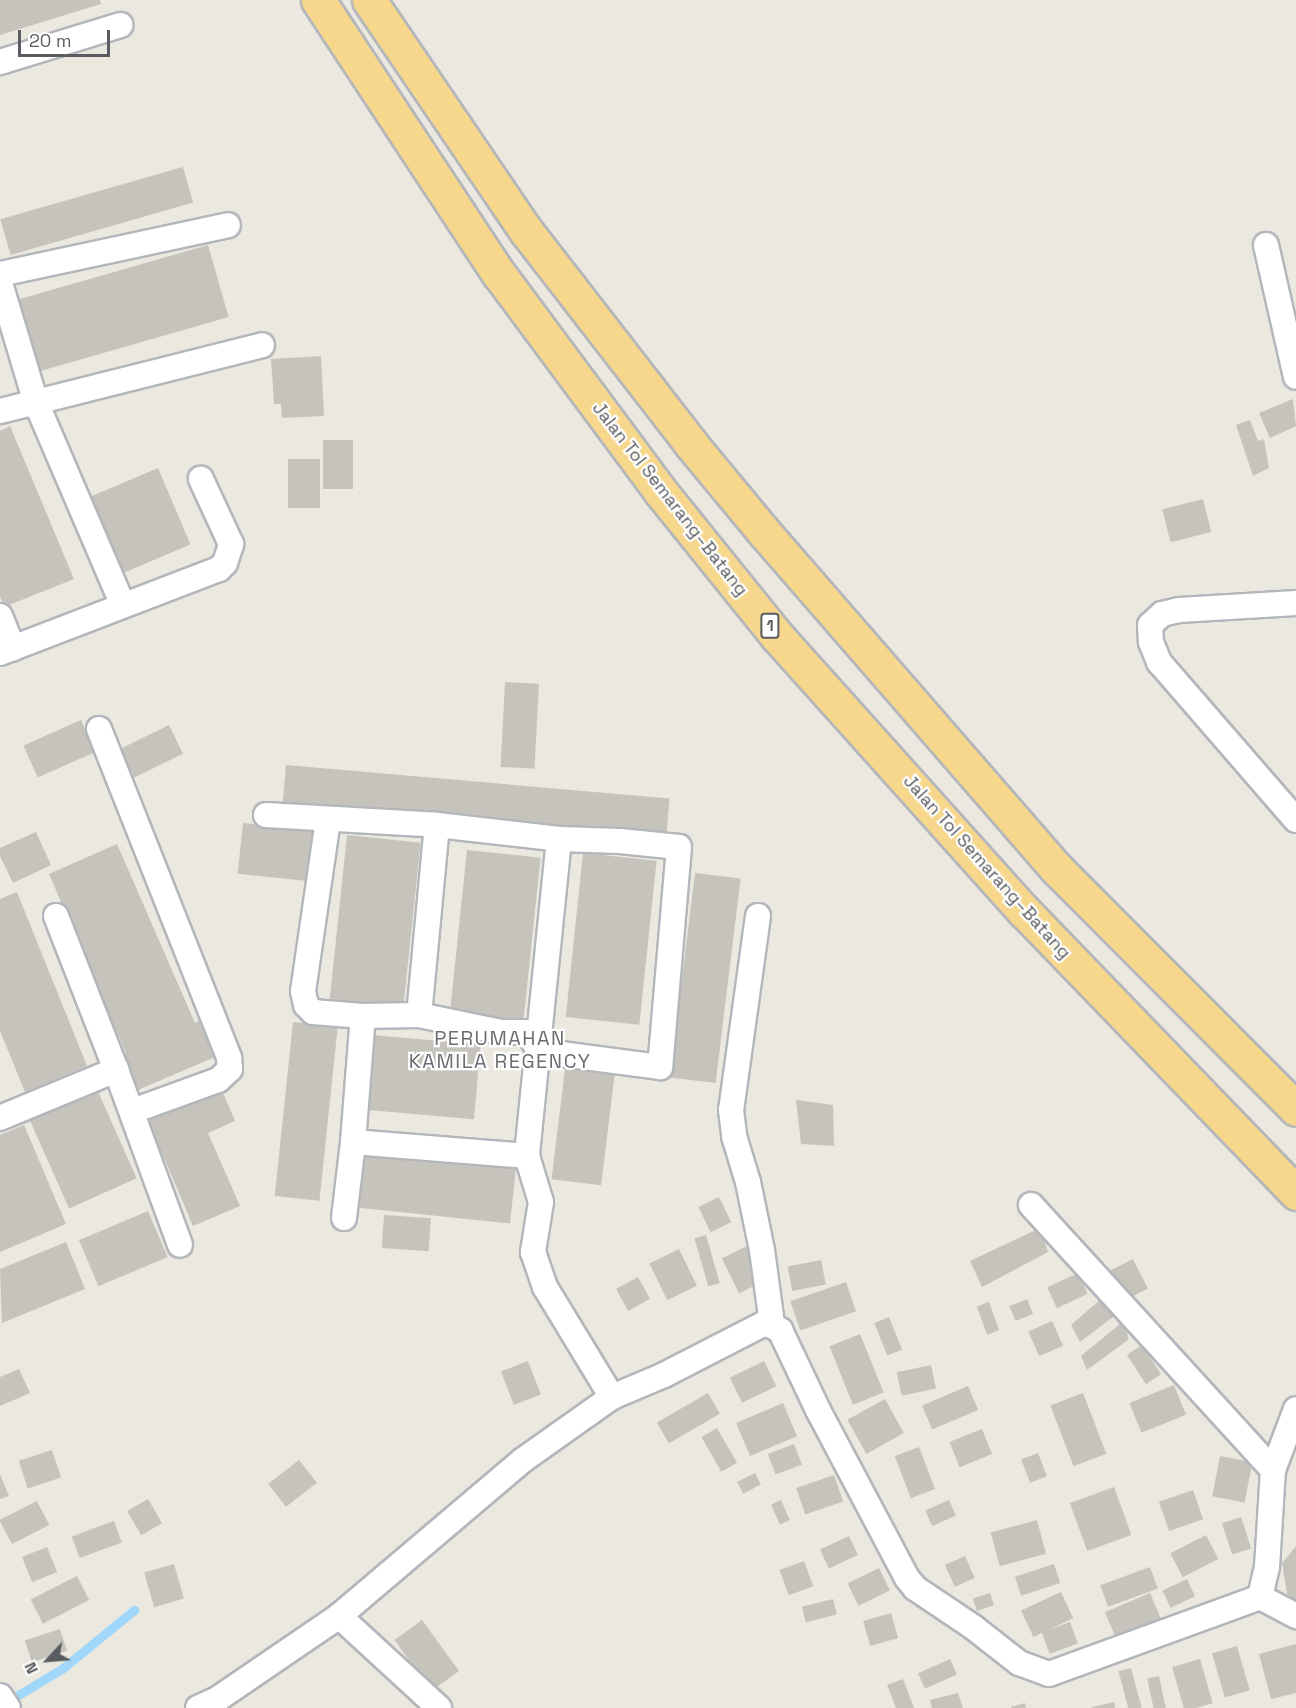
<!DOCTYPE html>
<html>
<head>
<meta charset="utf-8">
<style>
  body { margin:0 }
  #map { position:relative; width:1296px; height:1708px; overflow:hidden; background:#ebe8e0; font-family:"Space Grotesk",sans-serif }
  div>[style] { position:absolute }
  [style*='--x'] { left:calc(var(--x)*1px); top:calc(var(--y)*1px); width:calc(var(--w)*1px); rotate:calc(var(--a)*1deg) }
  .stream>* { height:9px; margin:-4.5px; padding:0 4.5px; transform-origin:4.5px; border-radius:4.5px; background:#a1d7fa }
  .building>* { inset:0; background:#c6c3bd; transform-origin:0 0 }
  .roads { filter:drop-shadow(2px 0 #b3b6ba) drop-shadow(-2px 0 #b3b6ba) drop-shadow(0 2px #b3b6ba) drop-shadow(0 -2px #b3b6ba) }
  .minor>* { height:24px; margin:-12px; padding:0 12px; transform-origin:12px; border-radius:12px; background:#fff }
  .motorway>* { height:33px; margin:-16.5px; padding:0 16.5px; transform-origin:16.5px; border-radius:16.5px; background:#f7d78b }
  span { translate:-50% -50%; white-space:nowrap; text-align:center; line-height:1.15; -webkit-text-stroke:4.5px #fff; paint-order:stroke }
  .shield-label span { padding:2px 4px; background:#fff; border:2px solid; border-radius:4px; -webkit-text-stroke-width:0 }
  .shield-label { font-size:16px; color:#595c60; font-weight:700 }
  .street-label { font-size:18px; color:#595c60 }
  .neighbourhood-label { font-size:20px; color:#6a6e72; letter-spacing:1.5px }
  .north { position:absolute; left:18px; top:1630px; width:60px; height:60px; -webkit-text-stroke:4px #fff; paint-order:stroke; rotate:244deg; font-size:16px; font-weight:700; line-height:24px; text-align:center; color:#595c60 }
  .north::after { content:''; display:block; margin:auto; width:21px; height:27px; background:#595c60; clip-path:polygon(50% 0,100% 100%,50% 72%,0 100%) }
  .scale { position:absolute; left:18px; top:30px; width:92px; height:27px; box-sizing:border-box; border:3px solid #595c60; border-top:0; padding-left:8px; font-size:18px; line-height:21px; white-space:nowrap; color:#595c60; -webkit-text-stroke:4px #fff; paint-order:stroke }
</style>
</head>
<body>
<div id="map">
  <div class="stream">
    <div style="--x:5;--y:1703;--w:68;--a:-31.1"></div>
    <div style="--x:63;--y:1668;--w:92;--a:-39.2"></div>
  </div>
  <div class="building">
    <div style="clip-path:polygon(0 0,100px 0,101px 4px,0 35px)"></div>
    <div style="left:183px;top:167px;width:37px;height:190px;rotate:74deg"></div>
    <div style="left:208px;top:245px;width:75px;height:202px;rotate:74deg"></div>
    <div style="clip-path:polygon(321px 356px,324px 416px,282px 418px,281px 404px,274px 404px,271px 359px)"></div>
    <div style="clip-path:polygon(1293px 399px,1296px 426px,1270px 438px,1259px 413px)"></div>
    <div style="clip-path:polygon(1250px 420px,1258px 441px,1264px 439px,1269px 468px,1253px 476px,1236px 425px)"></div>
    <div style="clip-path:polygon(10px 426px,74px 579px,4px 607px,0 597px,0 431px)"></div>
    <div style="left:323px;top:440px;width:30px;height:49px"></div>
    <div style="left:288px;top:459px;width:32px;height:49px"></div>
    <div style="left:158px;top:468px;width:83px;height:75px;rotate:67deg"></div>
    <div style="left:1203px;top:499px;width:34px;height:42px;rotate:76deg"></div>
    <div style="left:505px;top:682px;width:34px;height:85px;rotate:3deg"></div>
    <div style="left:81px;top:720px;width:35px;height:63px;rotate:66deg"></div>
    <div style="left:169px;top:725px;width:32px;height:54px;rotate:64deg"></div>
    <div style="left:286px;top:765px;width:385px;height:38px;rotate:5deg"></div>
    <div style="left:243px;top:823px;width:70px;height:51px;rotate:6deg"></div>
    <div style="clip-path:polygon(36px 832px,51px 865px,13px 883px,0 856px,0 848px)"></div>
    <div style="left:347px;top:835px;width:74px;height:165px;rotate:6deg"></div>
    <div style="clip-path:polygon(117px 844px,195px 1023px,199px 1021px,215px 1057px,138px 1090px,123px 1054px,126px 1053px,49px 874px)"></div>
    <div style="left:467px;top:850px;width:74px;height:165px;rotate:6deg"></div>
    <div style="left:583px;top:853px;width:74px;height:165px;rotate:6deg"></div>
    <div style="left:695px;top:873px;width:46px;height:206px;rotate:7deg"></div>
    <div style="clip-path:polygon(17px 892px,87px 1066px,25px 1092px,0 1031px,0 899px)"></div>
    <div style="left:293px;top:1022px;width:45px;height:175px;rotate:6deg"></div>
    <div style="left:372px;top:1035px;width:109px;height:75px;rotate:5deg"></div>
    <div style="left:565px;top:1069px;width:50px;height:111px;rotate:7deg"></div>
    <div style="left:96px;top:1087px;width:100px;height:74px;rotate:66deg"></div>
    <div style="clip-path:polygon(221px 1088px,235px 1121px,208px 1133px,240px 1206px,193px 1226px,162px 1153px,156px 1156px,141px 1122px)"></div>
    <div style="clip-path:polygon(796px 1100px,833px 1105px,834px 1146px,801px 1144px)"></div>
    <div style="clip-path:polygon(24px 1125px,66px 1224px,0 1252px,0 1135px)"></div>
    <div style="left:355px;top:1149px;width:162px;height:58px;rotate:6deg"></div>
    <div style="left:719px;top:1197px;width:28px;height:23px;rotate:64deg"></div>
    <div style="left:148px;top:1211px;width:50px;height:75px;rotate:67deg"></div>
    <div style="left:384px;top:1215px;width:47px;height:33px;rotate:4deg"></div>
    <div style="clip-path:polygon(1040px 1228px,1048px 1252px,982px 1287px,970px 1261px)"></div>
    <div style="left:706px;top:1235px;width:50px;height:12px;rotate:74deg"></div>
    <div style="clip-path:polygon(66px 1242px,85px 1289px,2px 1323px,0 1269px)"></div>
    <div style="left:747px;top:1246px;width:39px;height:28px;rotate:64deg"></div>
    <div style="left:679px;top:1249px;width:41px;height:33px;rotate:64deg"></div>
    <div style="left:1133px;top:1259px;width:33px;height:27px;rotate:63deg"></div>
    <div style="left:821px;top:1260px;width:25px;height:34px;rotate:79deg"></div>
    <div style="left:1078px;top:1273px;width:23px;height:34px;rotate:65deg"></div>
    <div style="left:638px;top:1277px;width:25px;height:25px;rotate:61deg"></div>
    <div style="left:846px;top:1282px;width:31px;height:59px;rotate:71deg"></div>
    <div style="left:1027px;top:1299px;width:16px;height:19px;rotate:68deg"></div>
    <div style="clip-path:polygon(1101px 1299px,1121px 1311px,1080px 1342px,1071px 1325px)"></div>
    <div style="left:989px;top:1302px;width:30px;height:13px;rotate:70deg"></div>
    <div style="left:889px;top:1317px;width:35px;height:16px;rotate:68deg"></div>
    <div style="clip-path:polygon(1126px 1319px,1128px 1340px,1087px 1370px,1081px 1356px)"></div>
    <div style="left:1052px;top:1321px;width:27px;height:26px;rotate:66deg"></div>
    <div style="left:860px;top:1334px;width:63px;height:33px;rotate:68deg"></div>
    <div style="left:1142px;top:1345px;width:35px;height:18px;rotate:57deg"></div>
    <div style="left:528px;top:1361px;width:36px;height:29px;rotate:69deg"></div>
    <div style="left:764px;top:1361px;width:28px;height:38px;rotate:64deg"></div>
    <div style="left:931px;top:1365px;width:24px;height:35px;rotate:78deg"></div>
    <div style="clip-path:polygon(19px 1369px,30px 1393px,0 1406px,0 1377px)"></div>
    <div style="left:1174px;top:1385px;width:32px;height:48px;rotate:68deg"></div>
    <div style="left:968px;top:1386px;width:26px;height:50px;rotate:67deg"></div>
    <div style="left:708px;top:1393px;width:24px;height:59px;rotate:60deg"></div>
    <div style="left:1083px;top:1393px;width:65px;height:35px;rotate:69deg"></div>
    <div style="left:885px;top:1399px;width:39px;height:43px;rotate:61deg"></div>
    <div style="left:783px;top:1403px;width:36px;height:51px;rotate:67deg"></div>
    <div style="left:717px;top:1428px;width:40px;height:18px;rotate:60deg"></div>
    <div style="left:982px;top:1429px;width:27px;height:35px;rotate:68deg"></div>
    <div style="left:794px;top:1444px;width:22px;height:28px;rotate:69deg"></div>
    <div style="left:919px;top:1447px;width:45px;height:26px;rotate:69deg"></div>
    <div style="left:52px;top:1450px;width:29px;height:35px;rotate:72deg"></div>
    <div style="left:1038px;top:1453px;width:25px;height:18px;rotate:69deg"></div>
    <div style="left:1220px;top:1456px;width:33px;height:41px;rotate:11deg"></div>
    <div style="left:299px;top:1460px;width:29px;height:39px;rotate:52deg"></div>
    <div style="left:755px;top:1473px;width:13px;height:20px;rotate:63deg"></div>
    <div style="clip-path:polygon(0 1474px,9px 1496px,0 1499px)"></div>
    <div style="left:834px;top:1475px;width:28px;height:40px;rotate:71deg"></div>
    <div style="left:1114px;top:1487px;width:51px;height:47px;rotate:70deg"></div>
    <div style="left:1193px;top:1490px;width:31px;height:36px;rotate:71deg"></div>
    <div style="left:148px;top:1499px;width:28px;height:24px;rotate:60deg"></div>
    <div style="left:781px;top:1500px;width:22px;height:11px;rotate:66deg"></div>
    <div style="left:949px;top:1500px;width:17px;height:26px;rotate:66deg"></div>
    <div style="left:37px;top:1501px;width:27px;height:42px;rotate:63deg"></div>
    <div style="left:1241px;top:1517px;width:33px;height:20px;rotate:72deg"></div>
    <div style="left:1037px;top:1520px;width:35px;height:48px;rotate:75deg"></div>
    <div style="left:114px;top:1521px;width:23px;height:45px;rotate:70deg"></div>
    <div style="left:1206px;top:1535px;width:27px;height:40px;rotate:63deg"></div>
    <div style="left:849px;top:1536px;width:21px;height:32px;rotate:65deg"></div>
    <div style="clip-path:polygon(1296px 1546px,1296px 1604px,1289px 1605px,1282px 1563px)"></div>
    <div style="left:47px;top:1547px;width:27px;height:27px;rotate:68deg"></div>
    <div style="left:965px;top:1556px;width:24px;height:22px;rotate:66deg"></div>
    <div style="left:804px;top:1561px;width:27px;height:26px;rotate:70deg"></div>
    <div style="left:174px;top:1564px;width:36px;height:31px;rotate:74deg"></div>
    <div style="left:1054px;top:1564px;width:20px;height:41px;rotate:72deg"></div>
    <div style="left:1150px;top:1567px;width:23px;height:53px;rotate:70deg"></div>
    <div style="left:879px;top:1568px;width:25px;height:35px;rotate:64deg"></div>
    <div style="left:77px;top:1576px;width:27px;height:52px;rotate:63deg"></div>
    <div style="left:1187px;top:1579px;width:19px;height:27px;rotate:65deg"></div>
    <div style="left:1061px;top:1592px;width:29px;height:44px;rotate:65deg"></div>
    <div style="left:990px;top:1593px;width:13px;height:18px;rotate:72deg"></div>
    <div style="left:1150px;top:1593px;width:28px;height:49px;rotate:67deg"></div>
    <div style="left:833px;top:1599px;width:16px;height:32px;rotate:76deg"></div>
    <div style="left:891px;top:1613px;width:26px;height:29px;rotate:74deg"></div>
    <div style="left:422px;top:1620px;width:63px;height:34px;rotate:54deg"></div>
    <div style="left:1070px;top:1622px;width:23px;height:30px;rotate:70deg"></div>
    <div style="left:60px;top:1629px;width:23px;height:37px;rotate:72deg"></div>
    <div style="clip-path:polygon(1296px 1644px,1296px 1693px,1271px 1699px,1259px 1654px)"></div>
    <div style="left:1237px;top:1646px;width:46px;height:26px;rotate:74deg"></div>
    <div style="left:950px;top:1659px;width:17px;height:35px;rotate:66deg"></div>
    <div style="left:1200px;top:1659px;width:46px;height:29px;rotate:74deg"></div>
    <div style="left:1131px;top:1668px;width:41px;height:13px;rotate:75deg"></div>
    <div style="left:1159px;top:1676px;width:33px;height:12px;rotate:78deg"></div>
    <div style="clip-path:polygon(903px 1679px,914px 1708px,896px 1708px,887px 1685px)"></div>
    <div style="clip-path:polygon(958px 1693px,963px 1708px,932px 1708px,930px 1700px)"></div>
    <div style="clip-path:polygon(1114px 1702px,1115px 1708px,1092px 1708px,1092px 1707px)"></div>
    <div style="clip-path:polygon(1025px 1703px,1026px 1708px,1011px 1708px,1011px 1707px)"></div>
  </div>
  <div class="roads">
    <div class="minor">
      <div style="--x:0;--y:62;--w:126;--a:-17.1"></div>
      <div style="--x:1266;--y:245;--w:135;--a:77.2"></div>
      <div style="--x:0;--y:274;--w:233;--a:-12.1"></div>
      <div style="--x:0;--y:283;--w:122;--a:73.3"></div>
      <div style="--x:35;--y:400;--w:223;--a:66.8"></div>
      <div style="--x:0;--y:411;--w:270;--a:-14.1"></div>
      <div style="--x:1296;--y:603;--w:117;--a:176.6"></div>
      <div style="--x:1179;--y:610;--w:17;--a:167"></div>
      <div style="--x:1162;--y:614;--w:16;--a:137"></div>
      <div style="--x:1150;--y:625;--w:17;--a:87"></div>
      <div style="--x:1151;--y:642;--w:22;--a:68"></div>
      <div style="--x:1159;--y:662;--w:209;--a:49.1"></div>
      <div style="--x:0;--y:616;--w:35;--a:68"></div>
      <div style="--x:0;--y:653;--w:235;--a:-21"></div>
      <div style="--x:219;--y:569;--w:8;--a:-45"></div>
      <div style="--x:225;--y:563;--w:20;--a:-72"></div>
      <div style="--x:231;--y:544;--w:72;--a:-114.8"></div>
      <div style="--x:99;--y:729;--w:354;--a:68.4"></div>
      <div style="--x:229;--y:1058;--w:11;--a:85"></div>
      <div style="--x:230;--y:1069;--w:16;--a:137"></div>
      <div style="--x:218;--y:1080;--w:90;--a:160"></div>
      <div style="--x:266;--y:815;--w:171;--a:3.3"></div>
      <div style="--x:437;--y:825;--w:123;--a:6.5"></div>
      <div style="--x:559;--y:839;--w:61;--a:1.9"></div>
      <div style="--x:620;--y:841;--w:59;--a:5.8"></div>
      <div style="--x:679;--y:847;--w:221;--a:94.9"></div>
      <div style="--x:660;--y:1067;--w:122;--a:-172.5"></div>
      <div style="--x:328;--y:820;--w:173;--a:98.3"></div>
      <div style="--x:303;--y:991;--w:14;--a:78"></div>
      <div style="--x:306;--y:1005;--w:10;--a:45"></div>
      <div style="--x:313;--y:1012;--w:50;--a:4.6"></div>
      <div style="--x:363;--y:1016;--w:56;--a:-1"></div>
      <div style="--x:437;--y:825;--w:191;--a:95.4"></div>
      <div style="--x:419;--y:1015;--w:84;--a:11.7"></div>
      <div style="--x:501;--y:1032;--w:27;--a:0"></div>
      <div style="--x:528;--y:1032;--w:22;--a:60"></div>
      <div style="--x:559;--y:839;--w:319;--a:95.8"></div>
      <div style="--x:527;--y:1156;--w:48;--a:73.1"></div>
      <div style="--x:541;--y:1202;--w:51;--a:99.1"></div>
      <div style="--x:533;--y:1252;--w:37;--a:71"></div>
      <div style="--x:545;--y:1287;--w:129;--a:58.7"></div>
      <div style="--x:56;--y:916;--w:165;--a:68.7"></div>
      <div style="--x:758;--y:916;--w:196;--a:97.9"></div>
      <div style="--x:731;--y:1110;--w:26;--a:83"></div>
      <div style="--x:734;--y:1136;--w:48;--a:73.1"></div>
      <div style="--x:748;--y:1182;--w:69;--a:78.4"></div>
      <div style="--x:762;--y:1250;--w:75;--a:82.3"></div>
      <div style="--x:0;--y:1118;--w:126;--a:-22.5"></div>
      <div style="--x:116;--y:1070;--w:186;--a:69.9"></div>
      <div style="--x:353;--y:1142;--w:175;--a:4.6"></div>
      <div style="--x:1031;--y:1205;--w:359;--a:47.6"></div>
      <div style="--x:344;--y:1218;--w:77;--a:-83.2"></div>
      <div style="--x:353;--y:1142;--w:126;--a:-85.5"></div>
      <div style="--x:1260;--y:1597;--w:41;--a:27.8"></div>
      <div style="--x:339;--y:1616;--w:136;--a:42.6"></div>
      <div style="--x:0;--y:1696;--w:14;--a:56"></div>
      <div style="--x:198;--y:1708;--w:23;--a:-25"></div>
      <div style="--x:219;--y:1698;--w:145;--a:-34.3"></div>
      <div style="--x:339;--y:1616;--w:241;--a:-40.3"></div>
      <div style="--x:523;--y:1460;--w:109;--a:-35.3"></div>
      <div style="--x:612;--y:1397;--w:56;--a:-22.9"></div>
      <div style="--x:664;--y:1375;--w:114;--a:-27.2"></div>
      <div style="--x:765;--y:1323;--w:17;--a:25"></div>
      <div style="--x:780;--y:1330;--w:89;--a:64.6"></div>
      <div style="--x:818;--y:1410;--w:190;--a:62.1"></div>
      <div style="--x:907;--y:1578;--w:13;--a:51"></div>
      <div style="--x:915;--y:1588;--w:70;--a:33.9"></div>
      <div style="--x:973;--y:1627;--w:58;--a:38"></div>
      <div style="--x:1019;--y:1663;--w:32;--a:20"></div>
      <div style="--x:1049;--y:1674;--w:225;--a:-20"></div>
      <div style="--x:1260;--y:1597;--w:31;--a:-77"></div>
      <div style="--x:1267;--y:1567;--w:97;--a:-86.5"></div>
      <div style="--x:1273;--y:1470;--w:65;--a:-69.3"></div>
    </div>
    <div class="motorway">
      <div style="--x:318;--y:0;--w:328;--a:56.6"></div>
      <div style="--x:499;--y:274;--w:270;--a:53.4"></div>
      <div style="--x:660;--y:491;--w:186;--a:51.1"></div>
      <div style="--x:777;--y:636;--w:370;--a:48.1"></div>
      <div style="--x:1024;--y:911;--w:392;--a:46"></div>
      <div style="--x:369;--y:0;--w:279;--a:55.8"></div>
      <div style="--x:526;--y:231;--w:269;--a:52.2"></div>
      <div style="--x:691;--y:444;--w:113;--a:50.4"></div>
      <div style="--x:763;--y:531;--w:449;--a:49"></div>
      <div style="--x:1058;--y:870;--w:337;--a:45.1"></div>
    </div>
  </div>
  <div class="shield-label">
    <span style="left:770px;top:626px">1</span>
  </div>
  <div class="street-label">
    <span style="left:670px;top:499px;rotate:52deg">Jalan Tol Semarang–Batang</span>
    <span style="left:987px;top:867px;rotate:48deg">Jalan Tol Semarang–Batang</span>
  </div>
  <div class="neighbourhood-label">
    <span style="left:500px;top:1050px">PERUMAHAN<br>KAMILA REGENCY</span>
  </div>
  <div class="north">N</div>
  <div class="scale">20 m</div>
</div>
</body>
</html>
